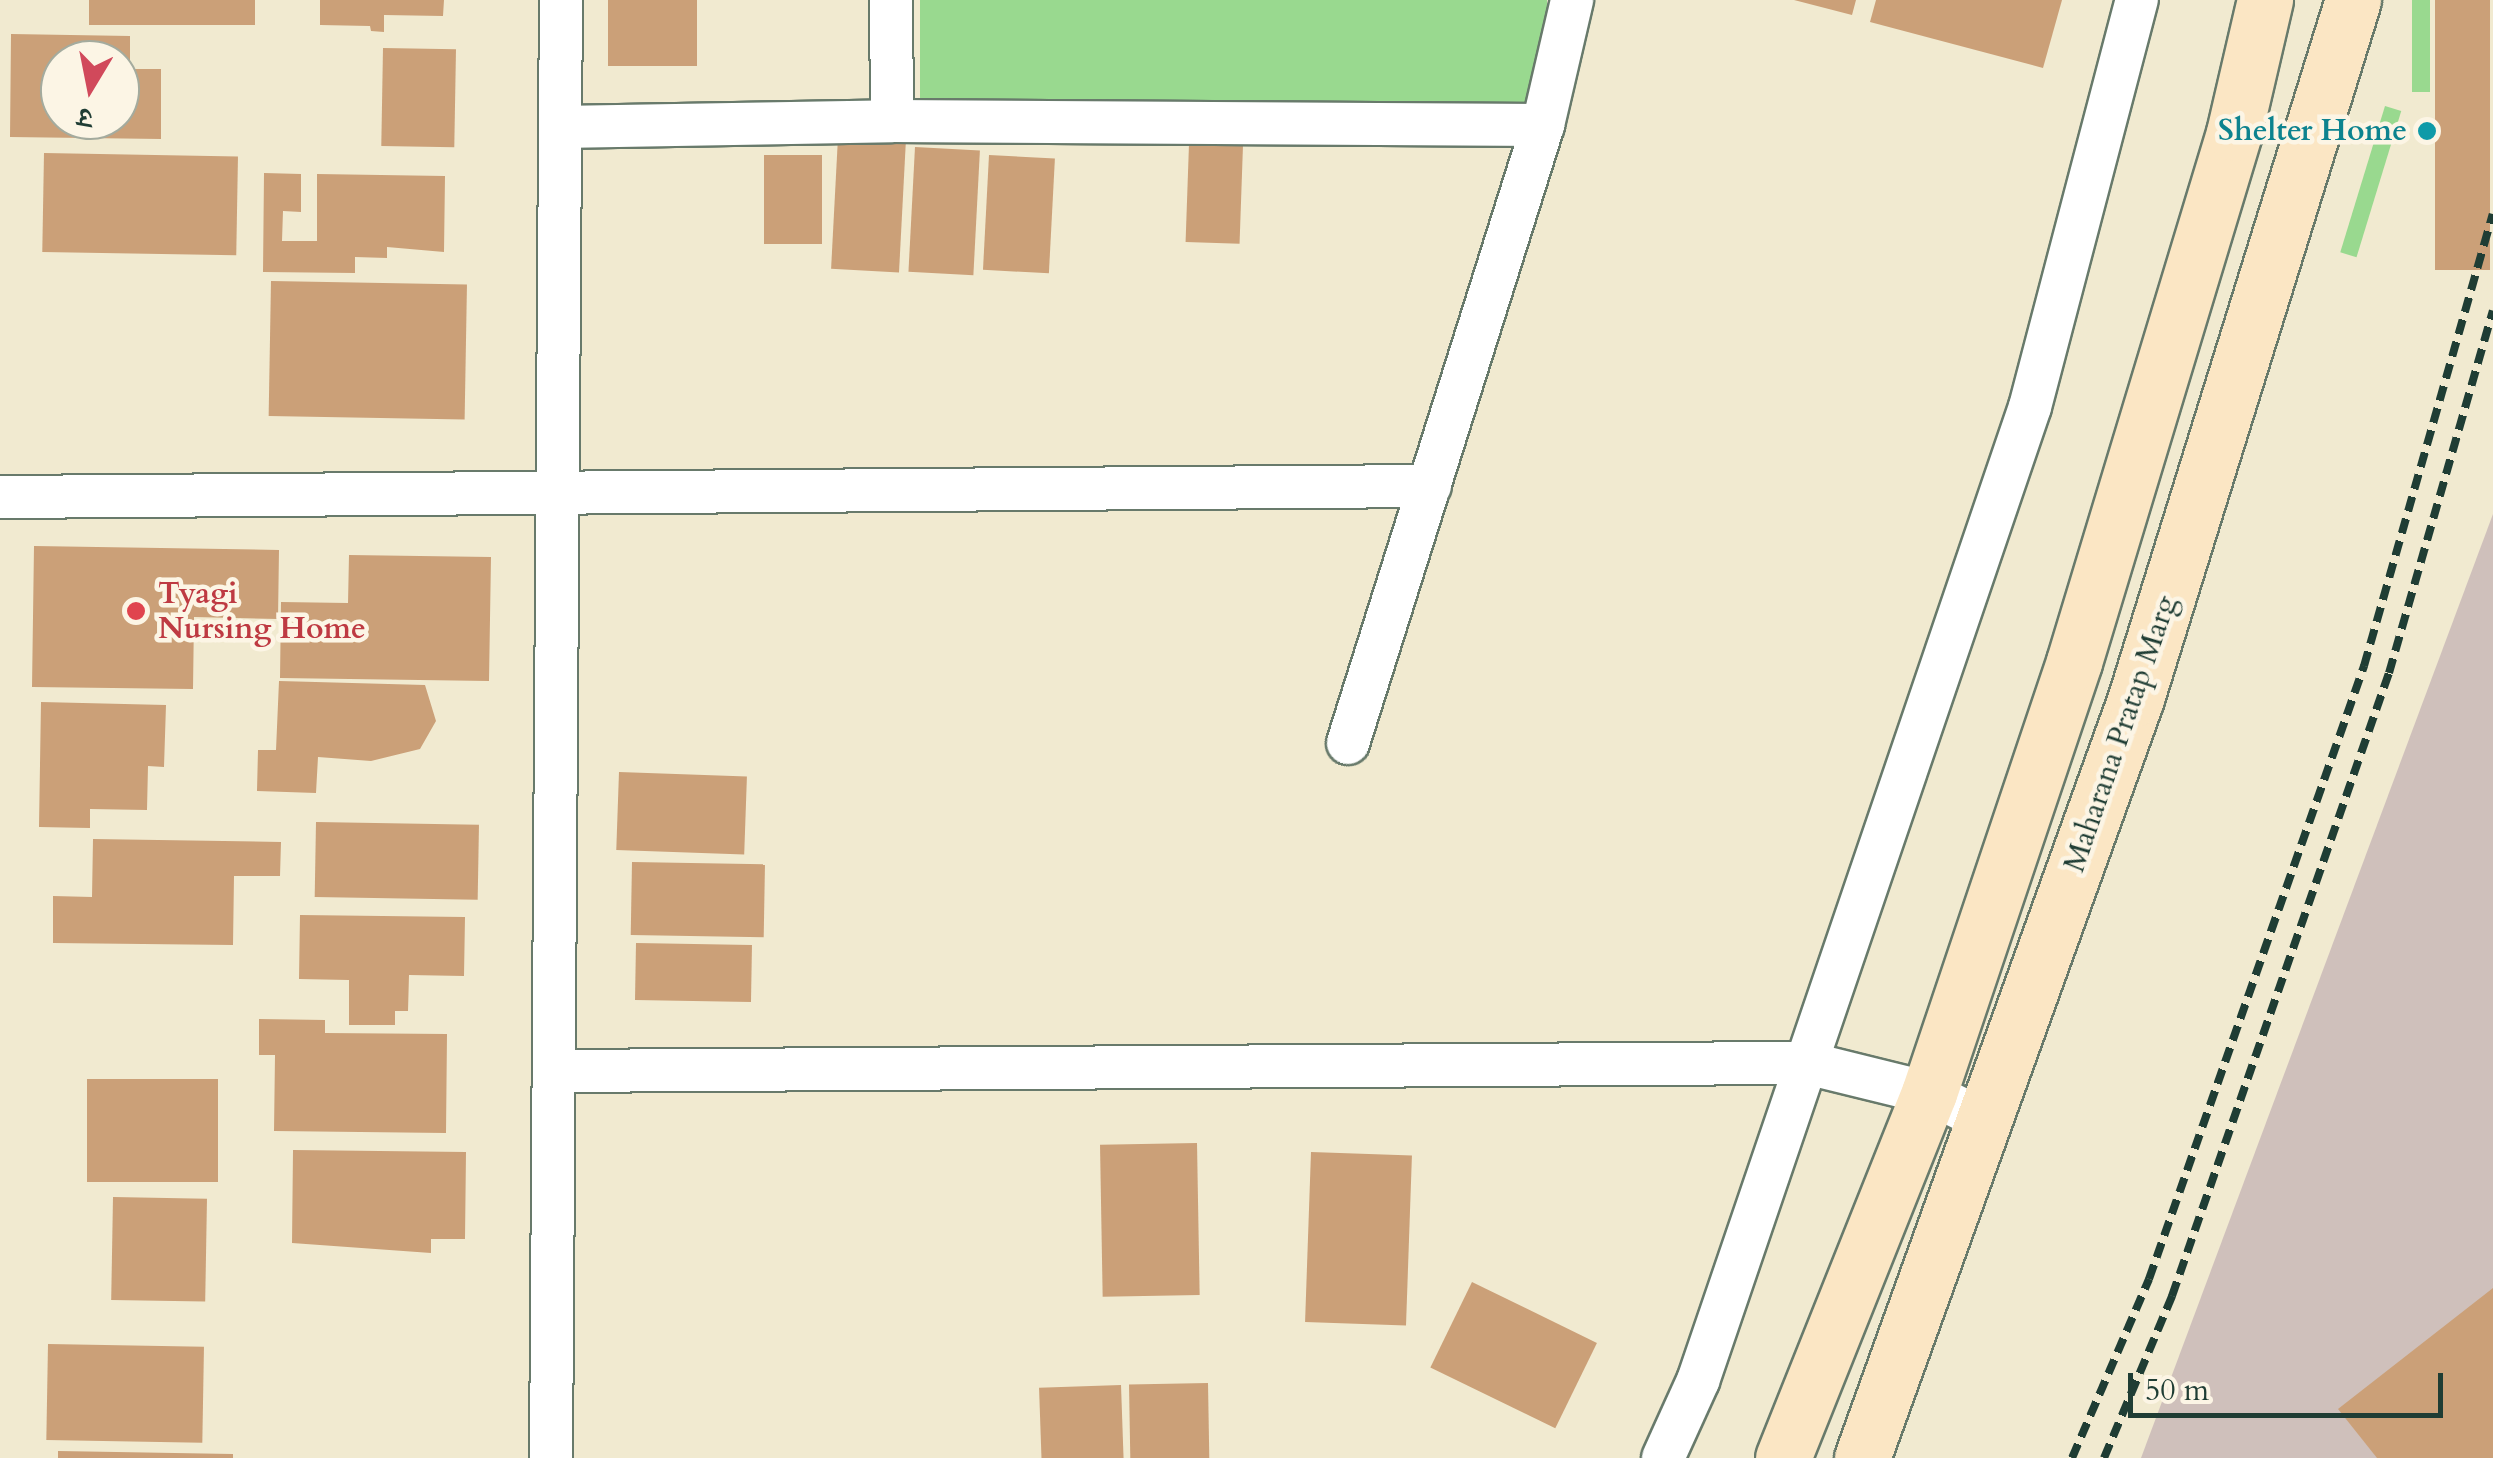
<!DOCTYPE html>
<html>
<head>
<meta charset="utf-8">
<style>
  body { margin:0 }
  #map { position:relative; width:2493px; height:1458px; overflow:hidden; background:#f1ead0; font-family:Cardo,"Noto Serif Devanagari",serif }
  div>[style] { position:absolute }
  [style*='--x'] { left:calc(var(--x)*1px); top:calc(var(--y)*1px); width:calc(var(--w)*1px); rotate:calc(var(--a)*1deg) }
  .industrial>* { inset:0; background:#cfc0bb }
  .green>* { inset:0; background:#99d98f; transform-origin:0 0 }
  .building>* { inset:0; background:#cba078; transform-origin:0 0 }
  .roads { filter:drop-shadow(2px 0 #687a6b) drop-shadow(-2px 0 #687a6b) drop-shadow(0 2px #687a6b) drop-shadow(0 -2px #687a6b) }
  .street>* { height:42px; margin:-21px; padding:0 21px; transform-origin:21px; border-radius:21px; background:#fff }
  .secondary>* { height:55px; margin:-27.5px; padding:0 27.5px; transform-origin:27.5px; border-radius:27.5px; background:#fbe6c4 }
  .rail>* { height:8px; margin-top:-4px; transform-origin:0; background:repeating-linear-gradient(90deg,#1f3d34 0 15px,transparent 0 23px) }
  .dots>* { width:28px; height:28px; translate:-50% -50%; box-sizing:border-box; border:5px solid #fcf5e5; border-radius:50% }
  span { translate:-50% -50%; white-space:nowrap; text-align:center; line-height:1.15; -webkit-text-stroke:9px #fcf5e5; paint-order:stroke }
  .culture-label { font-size:30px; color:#0d838f; font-weight:700 }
  .right { translate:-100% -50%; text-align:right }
  .health-label { font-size:30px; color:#be3a42; font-weight:700 }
  .left { translate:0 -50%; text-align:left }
  .street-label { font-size:30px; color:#1f3d34 }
  .north { position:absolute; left:40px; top:40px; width:100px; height:100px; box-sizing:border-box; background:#fcf5e5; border:2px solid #a4ab9e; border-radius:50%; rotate:190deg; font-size:28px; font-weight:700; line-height:40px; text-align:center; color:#1f3d34 }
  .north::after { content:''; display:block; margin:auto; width:35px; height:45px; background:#d1495b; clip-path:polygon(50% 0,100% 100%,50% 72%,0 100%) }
  .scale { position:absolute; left:2128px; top:1373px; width:315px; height:45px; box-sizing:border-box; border:5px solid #1f3d34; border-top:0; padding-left:12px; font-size:30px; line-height:35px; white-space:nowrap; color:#1f3d34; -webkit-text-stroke:8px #fcf5e5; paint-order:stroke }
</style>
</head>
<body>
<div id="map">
  <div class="industrial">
    <div style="clip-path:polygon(2493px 514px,2493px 1458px,2141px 1458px)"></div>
  </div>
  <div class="green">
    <div style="left:920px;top:0;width:627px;height:103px"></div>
    <div style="left:2412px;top:0;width:18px;height:92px"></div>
    <div style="left:2385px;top:106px;width:17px;height:153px;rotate:17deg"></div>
  </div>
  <div class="building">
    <div style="left:89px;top:0;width:166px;height:25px"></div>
    <div style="clip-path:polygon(320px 0,444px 0,443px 16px,384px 15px,384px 32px,371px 31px,370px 26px,320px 25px)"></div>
    <div style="left:608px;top:0;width:89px;height:66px"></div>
    <div style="clip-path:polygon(1794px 0,1856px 0,1852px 15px)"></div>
    <div style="clip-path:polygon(1876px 0,2062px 0,2043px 68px,1870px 22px)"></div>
    <div style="left:2435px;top:0;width:55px;height:270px"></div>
    <div style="clip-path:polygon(evenodd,11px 34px,130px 36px,130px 69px,161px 69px,161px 139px,10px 137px,11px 34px,60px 60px,120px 60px,120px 120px,60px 120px,60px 60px)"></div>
    <div style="left:383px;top:48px;width:73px;height:98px;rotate:1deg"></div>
    <div style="left:838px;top:137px;width:68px;height:132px;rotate:3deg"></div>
    <div style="left:1189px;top:144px;width:54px;height:98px;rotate:2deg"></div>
    <div style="left:915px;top:147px;width:65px;height:125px;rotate:3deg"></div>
    <div style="left:44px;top:153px;width:194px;height:99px;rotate:1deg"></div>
    <div style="left:764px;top:155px;width:58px;height:89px"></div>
    <div style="left:989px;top:155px;width:66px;height:115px;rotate:3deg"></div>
    <div style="clip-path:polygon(264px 173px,301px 174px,301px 212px,283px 211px,282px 241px,317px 241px,317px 174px,445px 176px,444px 252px,387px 247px,387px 258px,355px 257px,355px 273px,263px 272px)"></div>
    <div style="left:271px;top:281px;width:196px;height:135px;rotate:1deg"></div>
    <div style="clip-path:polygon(34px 546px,279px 550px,278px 619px,194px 617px,193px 689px,32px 687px)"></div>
    <div style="clip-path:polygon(349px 555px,491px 557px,489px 681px,280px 678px,281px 602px,348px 603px)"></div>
    <div style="clip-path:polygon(279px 681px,425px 685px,436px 721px,420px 749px,371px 761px,318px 757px,316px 793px,257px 791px,258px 750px,276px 750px)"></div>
    <div style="clip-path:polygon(41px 702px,166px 705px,164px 767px,148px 766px,147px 810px,90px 809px,90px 828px,39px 827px)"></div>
    <div style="left:619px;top:772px;width:128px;height:78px;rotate:2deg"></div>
    <div style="left:316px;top:822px;width:163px;height:75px;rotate:1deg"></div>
    <div style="clip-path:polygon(93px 839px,281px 842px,280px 876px,234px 876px,233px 945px,53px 943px,53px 896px,92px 897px)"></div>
    <div style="left:632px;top:862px;width:133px;height:73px;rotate:1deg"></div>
    <div style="clip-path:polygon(300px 915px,465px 917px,464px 976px,409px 975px,408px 1011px,395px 1011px,395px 1025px,349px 1025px,349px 980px,299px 979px)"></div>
    <div style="left:636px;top:943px;width:116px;height:57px;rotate:1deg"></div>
    <div style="clip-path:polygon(259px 1019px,325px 1020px,325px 1033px,447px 1034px,446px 1133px,274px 1131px,275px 1055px,259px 1055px)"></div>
    <div style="left:87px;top:1079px;width:131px;height:103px"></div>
    <div style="left:1197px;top:1143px;width:152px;height:97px;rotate:89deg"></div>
    <div style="clip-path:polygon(293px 1150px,466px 1152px,465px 1239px,431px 1239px,431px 1253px,292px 1243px)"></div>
    <div style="left:1311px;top:1152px;width:101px;height:170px;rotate:2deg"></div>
    <div style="left:113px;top:1197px;width:94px;height:103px;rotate:1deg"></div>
    <div style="left:1472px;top:1282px;width:139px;height:95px;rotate:26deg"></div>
    <div style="clip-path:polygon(2493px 1288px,2493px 1458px,2377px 1458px,2338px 1409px)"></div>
    <div style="left:48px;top:1344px;width:156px;height:96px;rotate:1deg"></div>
    <div style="left:1208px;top:1383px;width:75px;height:79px;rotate:89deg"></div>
    <div style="left:1121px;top:1385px;width:73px;height:82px;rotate:88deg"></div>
    <div style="clip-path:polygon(58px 1451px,233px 1454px,233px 1458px,58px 1458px)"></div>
  </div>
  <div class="roads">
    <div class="street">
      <div style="--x:891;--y:0;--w:121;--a:89.5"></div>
      <div style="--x:560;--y:127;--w:332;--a:-1"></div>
      <div style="--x:892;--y:121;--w:651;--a:0.35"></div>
      <div style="--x:0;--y:497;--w:1430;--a:-0.44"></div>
      <div style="--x:1348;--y:743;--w:648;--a:-72.49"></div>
      <div style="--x:1543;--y:125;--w:128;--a:-76.9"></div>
      <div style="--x:554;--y:1071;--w:1253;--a:-0.37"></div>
      <div style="--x:1807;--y:1063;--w:126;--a:13.8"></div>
      <div style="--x:1929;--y:1093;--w:64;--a:26.2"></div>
      <div style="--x:551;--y:1458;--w:1458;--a:-89.61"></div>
      <div style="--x:1663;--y:1458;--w:85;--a:-65.6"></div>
      <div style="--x:1698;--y:1381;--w:1029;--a:-71.18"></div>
      <div style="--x:2030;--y:407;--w:421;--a:-75.3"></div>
    </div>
    <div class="secondary">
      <div style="--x:1783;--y:1458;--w:393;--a:-68.2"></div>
      <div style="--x:1929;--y:1093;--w:455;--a:-71.4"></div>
      <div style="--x:2074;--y:662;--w:553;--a:-73.17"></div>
      <div style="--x:2234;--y:133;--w:137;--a:-76.9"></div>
      <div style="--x:1862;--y:1458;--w:808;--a:-70.17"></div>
      <div style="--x:2136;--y:698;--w:731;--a:-72.73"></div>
    </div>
  </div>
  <div class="rail">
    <div style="--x:2072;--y:1458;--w:195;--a:-66.7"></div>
    <div style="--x:2149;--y:1279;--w:650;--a:-70.67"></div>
    <div style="--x:2364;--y:666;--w:470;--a:-74.1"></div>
    <div style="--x:2104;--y:1458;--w:176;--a:-67.2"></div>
    <div style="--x:2172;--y:1296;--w:660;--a:-70.8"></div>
    <div style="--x:2389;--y:673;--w:377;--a:-74"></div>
  </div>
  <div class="dots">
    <div style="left:2427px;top:131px;background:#0f9aa8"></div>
    <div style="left:136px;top:611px;background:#e0444e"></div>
  </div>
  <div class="culture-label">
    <span class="right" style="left:2407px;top:131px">Shelter Home</span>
  </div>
  <div class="health-label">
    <span class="left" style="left:158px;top:611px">Tyagi<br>Nursing Home</span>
  </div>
  <div class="street-label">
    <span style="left:2121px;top:734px;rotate:-71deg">Maharana Pratap Marg</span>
  </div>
  <div class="north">उ</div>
  <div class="scale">50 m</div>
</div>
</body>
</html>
